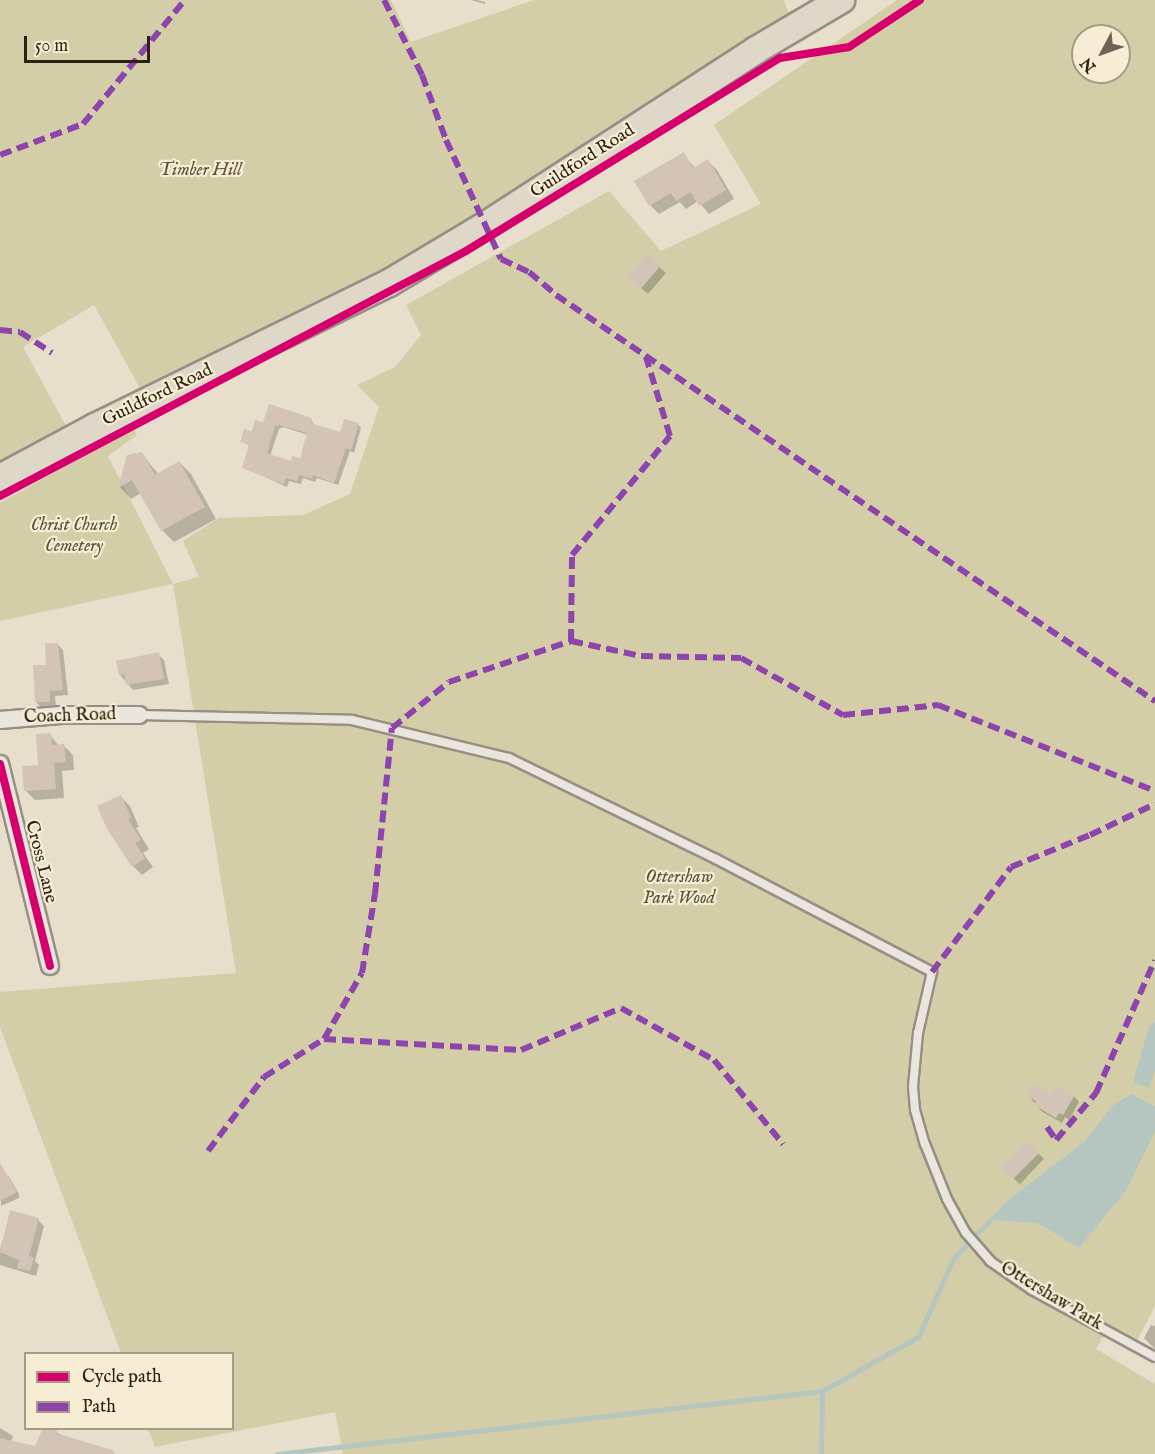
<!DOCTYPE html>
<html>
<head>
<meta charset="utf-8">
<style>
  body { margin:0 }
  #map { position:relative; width:1155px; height:1454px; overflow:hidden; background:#e7decb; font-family:"IM FELL English",serif }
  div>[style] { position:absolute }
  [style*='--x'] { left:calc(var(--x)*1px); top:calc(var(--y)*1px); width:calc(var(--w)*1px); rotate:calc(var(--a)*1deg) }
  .green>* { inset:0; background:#d3cea8 }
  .water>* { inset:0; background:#b4c6bf }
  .shadow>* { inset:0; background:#0003; transform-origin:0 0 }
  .stream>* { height:5px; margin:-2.5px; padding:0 2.5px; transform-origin:2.5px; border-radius:2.5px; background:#b4c6bf }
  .building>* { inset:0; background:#d4c4b8; transform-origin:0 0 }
  .roads { filter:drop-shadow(2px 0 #968f83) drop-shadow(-2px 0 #968f83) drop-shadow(0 2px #968f83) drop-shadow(0 -2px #968f83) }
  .service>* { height:8px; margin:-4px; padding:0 4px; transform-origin:4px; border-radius:4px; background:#ebe6dd }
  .minor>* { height:16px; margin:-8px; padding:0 8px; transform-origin:8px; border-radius:8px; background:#ebe6dd }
  .primary>* { height:26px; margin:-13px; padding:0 13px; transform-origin:13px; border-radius:13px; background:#dfd7c8 }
  .quiet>* { height:6px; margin-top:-3px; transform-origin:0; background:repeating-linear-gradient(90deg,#8e44ad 0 12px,transparent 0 18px) }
  .cycleway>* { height:8px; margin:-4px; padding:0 4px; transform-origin:4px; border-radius:4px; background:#d6006c }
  span { translate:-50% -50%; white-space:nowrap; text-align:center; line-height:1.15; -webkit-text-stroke:4.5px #f7edd5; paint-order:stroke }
  .street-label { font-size:18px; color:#2e2112 }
  .park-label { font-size:18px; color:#5b5137; font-style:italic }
  .legend { position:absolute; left:24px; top:1352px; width:210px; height:78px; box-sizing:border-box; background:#f7edd5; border:2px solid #a79b87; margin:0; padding:8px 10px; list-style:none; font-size:18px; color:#2e2112 }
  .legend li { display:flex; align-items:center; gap:12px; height:30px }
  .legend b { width:30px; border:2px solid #a79b87 }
  .north { position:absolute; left:1071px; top:24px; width:60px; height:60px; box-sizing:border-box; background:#f7edd5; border:2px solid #a79b87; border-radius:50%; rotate:229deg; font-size:16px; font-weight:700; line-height:24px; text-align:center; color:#2e2112 }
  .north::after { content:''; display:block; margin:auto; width:21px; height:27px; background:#6f6353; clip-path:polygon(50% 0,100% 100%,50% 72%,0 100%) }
  .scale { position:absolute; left:24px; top:36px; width:126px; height:27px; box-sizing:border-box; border:3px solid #2e2112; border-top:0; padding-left:8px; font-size:18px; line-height:21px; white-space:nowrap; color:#2e2112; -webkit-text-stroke:4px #f7edd5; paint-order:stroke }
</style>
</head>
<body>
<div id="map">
  <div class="green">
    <div style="clip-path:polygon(0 0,391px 0,411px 42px,534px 0,784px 0,791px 20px,730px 52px,423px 251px,141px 390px,94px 305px,23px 347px,67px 428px,0 464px)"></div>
    <div style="clip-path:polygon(evenodd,897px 0,1155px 0,1155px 1021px,1149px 1027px,1148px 1088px,1155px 1071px,1155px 1106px,1131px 1094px,1113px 1105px,1084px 1142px,1007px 1201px,991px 1220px,1038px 1223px,1127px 1189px,1155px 1132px,1155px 1306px,1137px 1341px,1109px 1326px,1096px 1349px,1155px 1384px,1155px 1454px,343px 1454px,335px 1412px,155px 1447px,148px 1429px,232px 1428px,232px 1354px,121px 1353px,0 1027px,0 992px,236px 973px,173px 584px,0 621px,0 503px,133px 428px,137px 435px,108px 456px,173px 584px,199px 577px,183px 541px,219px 518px,303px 515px,350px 494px,379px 407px,357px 385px,395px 367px,421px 335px,406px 305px,609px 191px,661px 251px,761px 204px,714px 125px,897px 0,1083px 36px,1119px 36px,1119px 72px,1083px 72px,1083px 36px)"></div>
  </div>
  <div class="water">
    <div style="clip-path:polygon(1155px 1021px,1155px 1071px,1149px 1088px,1133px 1082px,1149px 1027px)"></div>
    <div style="clip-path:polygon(1131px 1094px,1155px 1106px,1155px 1132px,1127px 1189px,1079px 1248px,1038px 1223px,990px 1220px,1007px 1201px,1084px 1142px,1113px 1105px)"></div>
  </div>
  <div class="shadow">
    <div style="clip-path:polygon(471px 0,478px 0,485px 2px,485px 4px)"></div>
    <div style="clip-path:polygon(683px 154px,696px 169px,708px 161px,717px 170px,734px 199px,709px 214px,698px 201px,686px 209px,680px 202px,659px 214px,650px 205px)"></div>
    <div style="clip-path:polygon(647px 256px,666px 273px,648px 294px,635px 283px)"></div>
    <div style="clip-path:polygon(evenodd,311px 419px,314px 425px,341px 434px,358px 424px,361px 428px,354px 453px,350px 451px,338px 485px,317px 478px,315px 482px,303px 478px,301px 484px,289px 481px,287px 487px,243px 467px,250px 446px,242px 441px,264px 424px,311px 419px,283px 427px,308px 435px,301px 460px,292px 463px,270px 456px,279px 429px,283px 427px)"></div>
    <div style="clip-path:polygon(142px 454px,159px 475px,179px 462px,191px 474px,216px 519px,174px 542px,162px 530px,141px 493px,131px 499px,120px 487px,128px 457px)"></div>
    <div style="clip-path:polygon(57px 644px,63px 650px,68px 695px,55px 696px,56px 707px,42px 708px,36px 702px)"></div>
    <div style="clip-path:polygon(158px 654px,164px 660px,169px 684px,133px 690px,120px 675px)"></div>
    <div style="clip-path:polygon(50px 735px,59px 746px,64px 746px,73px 755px,74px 770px,62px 771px,64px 798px,35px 800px,26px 791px,40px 767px)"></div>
    <div style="clip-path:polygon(121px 797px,130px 806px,139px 827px,136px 828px,149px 849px,143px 853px,153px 867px,142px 875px,133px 866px)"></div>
    <div style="clip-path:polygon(1028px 1095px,1074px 1096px,1079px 1102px,1069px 1120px,1065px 1117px,1062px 1123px,1041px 1111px)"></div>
    <div style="left:1027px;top:1143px;width:23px;height:35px;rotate:43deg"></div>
    <div style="clip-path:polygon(0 1172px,4px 1172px,9px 1177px,19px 1194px,19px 1198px,1px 1206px)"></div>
    <div style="clip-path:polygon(11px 1212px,38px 1220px,44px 1226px,35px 1261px,39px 1265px,36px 1276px,0 1265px,0 1250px)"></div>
    <div style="clip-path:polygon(1151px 1325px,1155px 1326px,1155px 1349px,1144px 1338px)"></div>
    <div style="clip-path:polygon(0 1428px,13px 1436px,11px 1442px,36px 1448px,56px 1432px,98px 1454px,0 1454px)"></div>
  </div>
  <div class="stream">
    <div style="--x:277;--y:1454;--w:549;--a:-6.59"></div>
    <div style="--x:822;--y:1391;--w:110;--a:-29.4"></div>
    <div style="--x:918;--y:1337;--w:85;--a:-65.8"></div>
    <div style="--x:953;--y:1259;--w:54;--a:-46.5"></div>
    <div style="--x:821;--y:1454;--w:63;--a:-89.1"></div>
  </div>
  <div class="building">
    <div style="clip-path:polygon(684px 152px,693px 168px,708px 159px,726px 190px,699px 206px,691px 192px,676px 201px,671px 193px,649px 206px,634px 181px)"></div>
    <div style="left:647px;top:254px;width:18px;height:31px;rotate:41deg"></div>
    <div style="clip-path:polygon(evenodd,269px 404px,312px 418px,311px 423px,340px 432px,344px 419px,359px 423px,351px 450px,346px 448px,334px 483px,313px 475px,312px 479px,299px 475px,297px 481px,286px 478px,283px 484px,242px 468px,249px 444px,240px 442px,244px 429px,252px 431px,255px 420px,263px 422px,269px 404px,279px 425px,307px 433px,300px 458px,292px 456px,291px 461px,267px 453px,275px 426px,278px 427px,279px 425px)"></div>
    <div style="clip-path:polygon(142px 452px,155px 475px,179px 461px,205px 507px,161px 531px,132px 480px,118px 488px,127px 455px)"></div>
    <div style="clip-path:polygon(45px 643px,58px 643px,63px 690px,50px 691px,50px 702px,35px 702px,33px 665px,46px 665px)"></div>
    <div style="clip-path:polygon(159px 652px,164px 679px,126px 685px,124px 674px,119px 675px,116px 661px)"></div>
    <div style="clip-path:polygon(51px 733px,52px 745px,64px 744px,66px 762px,54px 763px,56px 789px,24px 791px,22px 766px,38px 765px,36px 734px)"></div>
    <div style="clip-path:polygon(121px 795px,131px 818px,128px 819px,141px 840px,135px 843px,145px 858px,132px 867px,107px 829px,97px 806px)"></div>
    <div style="clip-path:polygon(1033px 1084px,1051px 1094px,1056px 1085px,1075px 1095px,1063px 1115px,1059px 1113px,1056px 1118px,1034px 1105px,1036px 1101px,1027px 1096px)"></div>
    <div style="left:1027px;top:1141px;width:17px;height:37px;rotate:45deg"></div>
    <div style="clip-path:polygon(0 1163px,17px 1192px,0 1201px)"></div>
    <div style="clip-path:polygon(10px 1210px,39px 1218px,29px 1256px,34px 1258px,30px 1271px,17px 1268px,19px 1260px,0 1252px)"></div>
    <div style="clip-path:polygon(43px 1428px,58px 1428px,56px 1433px,115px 1451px,114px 1454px,0 1454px,0 1438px,35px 1446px)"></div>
  </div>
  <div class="roads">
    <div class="service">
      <div style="--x:139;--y:715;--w:213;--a:1.3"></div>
      <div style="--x:352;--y:720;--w:162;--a:13.6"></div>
      <div style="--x:509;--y:758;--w:230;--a:26"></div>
      <div style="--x:716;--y:859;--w:244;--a:27.6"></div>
      <div style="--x:932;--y:972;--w:63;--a:102.9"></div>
      <div style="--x:918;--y:1033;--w:54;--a:95.3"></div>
      <div style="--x:913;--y:1087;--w:23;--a:85"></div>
      <div style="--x:915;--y:1110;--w:35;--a:74"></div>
      <div style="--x:925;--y:1144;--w:59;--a:68.2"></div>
      <div style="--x:947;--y:1199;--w:39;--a:61"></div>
      <div style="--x:966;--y:1233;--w:37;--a:49"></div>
      <div style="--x:990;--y:1261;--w:51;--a:34.6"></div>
      <div style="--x:1032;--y:1290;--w:140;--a:28.6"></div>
    </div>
    <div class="minor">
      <div style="--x:0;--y:720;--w:61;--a:-4.7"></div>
      <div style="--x:61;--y:715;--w:78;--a:0"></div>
      <div style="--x:0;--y:764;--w:208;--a:76.1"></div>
    </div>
    <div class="primary">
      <div style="--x:0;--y:478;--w:108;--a:-28.2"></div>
      <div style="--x:95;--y:427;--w:327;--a:-26.1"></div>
      <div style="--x:389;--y:283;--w:113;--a:-30.9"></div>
      <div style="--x:486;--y:225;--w:322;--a:-32.9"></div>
      <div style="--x:756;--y:50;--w:99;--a:-30.5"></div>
    </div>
  </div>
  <div class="quiet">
    <div style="--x:384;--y:0;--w:84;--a:63.1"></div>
    <div style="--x:422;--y:75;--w:69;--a:69.7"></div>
    <div style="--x:446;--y:140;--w:131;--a:65.2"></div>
    <div style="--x:501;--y:259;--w:31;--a:25"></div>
    <div style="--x:529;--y:272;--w:35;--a:40"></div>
    <div style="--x:556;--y:295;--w:724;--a:34.13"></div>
    <div style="--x:0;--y:155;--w:89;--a:-20.5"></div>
    <div style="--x:83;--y:124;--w:161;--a:-50.6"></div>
    <div style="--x:0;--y:330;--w:20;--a:6"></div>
    <div style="--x:20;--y:332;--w:38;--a:33"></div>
    <div style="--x:571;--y:641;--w:72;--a:12.1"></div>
    <div style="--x:641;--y:656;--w:100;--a:1.1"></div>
    <div style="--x:741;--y:658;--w:117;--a:29.2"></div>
    <div style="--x:843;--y:715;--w:96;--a:-6"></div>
    <div style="--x:938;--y:705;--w:233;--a:21.6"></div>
    <div style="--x:932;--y:972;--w:131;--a:-53"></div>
    <div style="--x:1011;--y:867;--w:85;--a:-22.1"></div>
    <div style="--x:1090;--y:835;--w:72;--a:-25.5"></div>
    <div style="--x:324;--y:1039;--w:197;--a:3.2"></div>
    <div style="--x:521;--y:1050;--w:108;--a:-22.8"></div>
    <div style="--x:621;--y:1008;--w:107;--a:29.2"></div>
    <div style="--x:714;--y:1060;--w:109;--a:50.6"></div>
    <div style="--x:1047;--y:1127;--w:16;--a:55"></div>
    <div style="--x:1056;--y:1140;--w:62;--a:-49.6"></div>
    <div style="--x:1096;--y:1093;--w:145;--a:-66.1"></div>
    <div style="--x:208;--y:1151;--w:93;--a:-52.9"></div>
    <div style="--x:264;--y:1077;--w:71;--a:-32.3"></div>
    <div style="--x:324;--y:1039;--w:76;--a:-60.1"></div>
    <div style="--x:362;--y:973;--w:80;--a:-80.7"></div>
    <div style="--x:375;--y:894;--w:167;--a:-84.2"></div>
    <div style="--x:392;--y:728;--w:73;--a:-38.9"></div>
    <div style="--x:449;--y:682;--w:129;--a:-18.6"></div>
    <div style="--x:571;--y:641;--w:86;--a:-89.3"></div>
    <div style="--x:572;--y:555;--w:154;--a:-50.5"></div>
    <div style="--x:670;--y:436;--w:83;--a:-106.9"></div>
  </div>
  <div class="cycleway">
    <div style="--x:0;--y:496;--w:526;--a:-27.73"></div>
    <div style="--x:466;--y:251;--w:369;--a:-31.6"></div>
    <div style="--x:780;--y:58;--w:70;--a:-9.1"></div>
    <div style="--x:849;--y:47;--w:85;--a:-33.5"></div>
    <div style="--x:0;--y:764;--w:208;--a:76.1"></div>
  </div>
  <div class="street-label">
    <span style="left:583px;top:162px;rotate:-33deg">Guildford Road</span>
    <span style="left:158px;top:396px;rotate:-26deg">Guildford Road</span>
    <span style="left:70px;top:717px;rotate:-2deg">Coach Road</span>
    <span style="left:40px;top:862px;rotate:76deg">Cross Lane</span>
    <span style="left:1051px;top:1297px;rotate:31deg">Ottershaw Park</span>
  </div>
  <div class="park-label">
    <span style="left:200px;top:171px">Timber Hill</span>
    <span style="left:74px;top:537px">Christ Church<br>Cemetery</span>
    <span style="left:679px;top:889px">Ottershaw<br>Park Wood</span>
  </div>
  <ul class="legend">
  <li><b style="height:8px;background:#d6006c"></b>Cycle path</li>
  <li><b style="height:8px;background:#8e44ad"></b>Path</li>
  </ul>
  <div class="north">N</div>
  <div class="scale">50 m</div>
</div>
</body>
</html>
